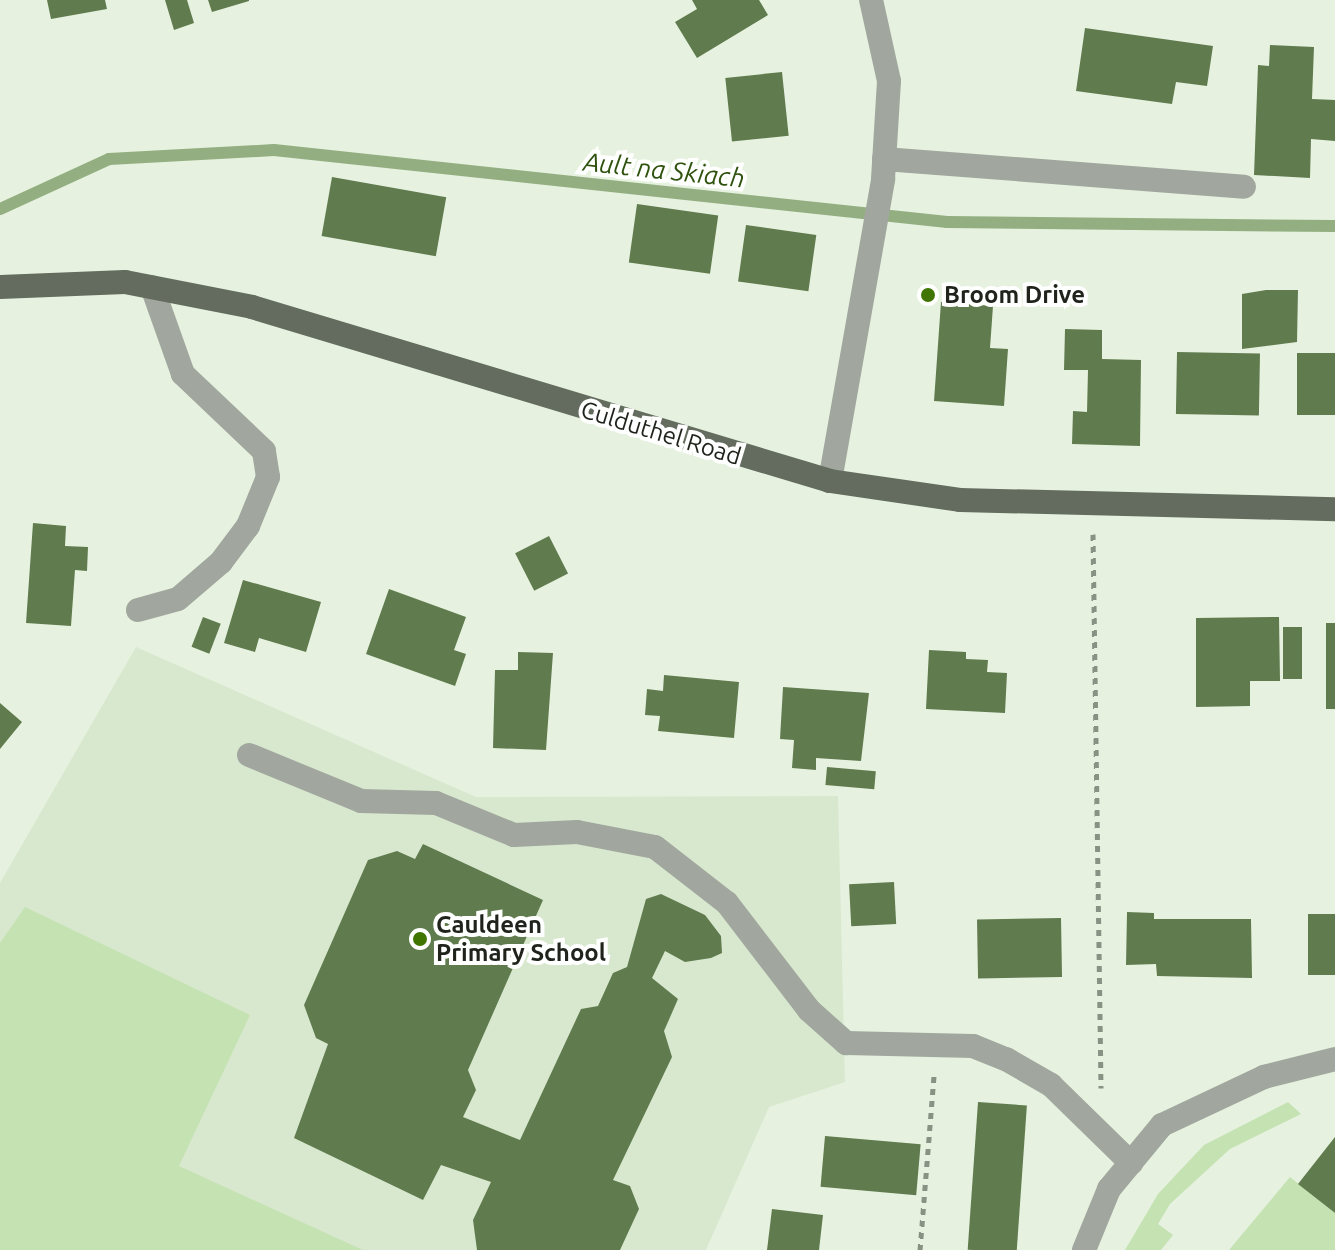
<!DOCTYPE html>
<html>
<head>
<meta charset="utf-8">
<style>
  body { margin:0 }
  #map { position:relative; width:1335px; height:1250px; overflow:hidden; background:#e6f2df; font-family:Ubuntu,sans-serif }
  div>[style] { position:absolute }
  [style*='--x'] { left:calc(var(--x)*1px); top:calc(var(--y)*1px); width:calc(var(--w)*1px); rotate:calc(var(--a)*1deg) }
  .built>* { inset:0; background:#d8e8ce }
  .green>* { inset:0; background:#c5e2b3 }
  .stream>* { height:12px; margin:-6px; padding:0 6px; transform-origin:6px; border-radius:6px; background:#93af81 }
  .building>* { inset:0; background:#607b4e; transform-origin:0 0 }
  .path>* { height:5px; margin-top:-2.5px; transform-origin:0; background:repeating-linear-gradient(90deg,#899184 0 6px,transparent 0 12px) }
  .minor>* { height:24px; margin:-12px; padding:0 12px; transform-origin:12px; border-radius:12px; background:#a1a79e }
  .major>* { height:24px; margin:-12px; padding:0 12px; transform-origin:12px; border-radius:12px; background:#636c5e }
  .dots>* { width:22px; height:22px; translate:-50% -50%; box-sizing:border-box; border:4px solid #fff; border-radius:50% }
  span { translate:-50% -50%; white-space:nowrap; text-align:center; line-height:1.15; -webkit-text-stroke:8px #fff; paint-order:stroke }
  .poi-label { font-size:24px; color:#1f231c; font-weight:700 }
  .left { translate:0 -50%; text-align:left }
  .street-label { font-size:24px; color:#1f231c }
  .water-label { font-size:26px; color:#2f530f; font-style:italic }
</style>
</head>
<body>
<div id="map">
  <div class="built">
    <div style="clip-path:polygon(136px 647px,476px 797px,838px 796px,845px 1082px,769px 1107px,706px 1250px,0 1250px,0 883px)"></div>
  </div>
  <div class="green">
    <div style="clip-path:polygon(25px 907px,250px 1015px,179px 1166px,363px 1250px,0 1250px,0 943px)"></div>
    <div style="clip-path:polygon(1288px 1102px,1301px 1114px,1230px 1149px,1170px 1204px,1158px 1224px,1173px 1235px,1161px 1250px,1125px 1250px,1158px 1194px,1204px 1145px)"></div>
    <div style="clip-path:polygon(1290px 1177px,1335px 1213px,1335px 1250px,1229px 1250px)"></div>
  </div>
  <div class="stream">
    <div style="--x:0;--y:209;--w:120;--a:-24.6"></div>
    <div style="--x:109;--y:159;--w:165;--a:-3.1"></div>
    <div style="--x:274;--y:150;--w:677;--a:6.11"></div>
    <div style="--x:947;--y:222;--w:388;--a:0.6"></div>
  </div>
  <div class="building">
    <div style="clip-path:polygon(47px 0,105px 0,107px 9px,51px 19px)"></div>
    <div style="clip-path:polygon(165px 0,187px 0,194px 23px,174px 30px)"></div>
    <div style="clip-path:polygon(208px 0,249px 0,249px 1px,212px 12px)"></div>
    <div style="clip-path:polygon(692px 0,759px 0,768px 15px,697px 58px,675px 22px,697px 9px)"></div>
    <div style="clip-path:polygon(1085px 28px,1213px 46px,1207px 86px,1176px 82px,1172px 104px,1076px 91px)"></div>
    <div style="clip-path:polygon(1270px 45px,1314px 47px,1312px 99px,1335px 100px,1335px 141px,1311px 139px,1310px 178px,1254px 175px,1258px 65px,1269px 66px)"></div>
    <div style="left:782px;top:72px;width:64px;height:57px;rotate:84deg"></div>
    <div style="left:332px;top:177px;width:116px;height:60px;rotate:10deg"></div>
    <div style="left:637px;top:204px;width:82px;height:59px;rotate:8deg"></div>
    <div style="left:746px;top:225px;width:71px;height:57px;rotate:8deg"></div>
    <div style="clip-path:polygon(1266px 290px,1298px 290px,1297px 342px,1242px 349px,1242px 294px)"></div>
    <div style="clip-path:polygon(941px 302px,993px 306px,990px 348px,1008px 349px,1004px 406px,934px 401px)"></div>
    <div style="clip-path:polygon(1065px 329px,1102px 330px,1102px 359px,1141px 360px,1140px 446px,1072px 444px,1073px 411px,1087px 412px,1088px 370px,1064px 370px)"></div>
    <div style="left:1177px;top:352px;width:83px;height:62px;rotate:1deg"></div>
    <div style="left:1297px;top:353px;width:38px;height:62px"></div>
    <div style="clip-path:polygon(33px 523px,66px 526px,65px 546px,88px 547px,87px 571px,75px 570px,71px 626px,26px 623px)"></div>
    <div style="left:549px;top:536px;width:42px;height:38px;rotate:63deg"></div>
    <div style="clip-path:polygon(243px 580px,321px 602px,306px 652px,259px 638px,255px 652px,224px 643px)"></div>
    <div style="clip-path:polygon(389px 589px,466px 617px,454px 650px,466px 654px,455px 686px,366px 654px)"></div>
    <div style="left:203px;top:617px;width:19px;height:32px;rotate:21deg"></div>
    <div style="clip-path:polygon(1279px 617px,1280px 681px,1250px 681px,1250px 706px,1196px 707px,1196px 618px)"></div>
    <div style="left:1326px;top:623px;width:9px;height:86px"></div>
    <div style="left:1283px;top:627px;width:19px;height:52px"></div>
    <div style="clip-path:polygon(929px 650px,966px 652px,966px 659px,988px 660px,987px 672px,1007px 673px,1005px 713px,926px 709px)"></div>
    <div style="clip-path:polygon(518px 652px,553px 653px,546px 750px,493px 748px,495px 670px,518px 670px)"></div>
    <div style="clip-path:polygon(664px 675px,739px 682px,734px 738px,658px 731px,660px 716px,645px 715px,647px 689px,663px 691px)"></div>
    <div style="clip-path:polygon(783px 687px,869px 693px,861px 761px,816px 758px,816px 770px,792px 768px,794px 740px,780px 739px)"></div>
    <div style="clip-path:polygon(0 703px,22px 722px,0 749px)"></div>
    <div style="left:827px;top:767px;width:49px;height:18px;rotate:5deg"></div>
    <div style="clip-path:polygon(423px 844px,543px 900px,468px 1070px,476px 1090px,463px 1117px,520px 1140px,581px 1009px,598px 1006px,613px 973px,627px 967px,646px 899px,661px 894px,705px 915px,721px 936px,722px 953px,711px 958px,685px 962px,665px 951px,652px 978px,678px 999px,664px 1031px,672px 1057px,613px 1180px,630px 1186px,639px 1209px,620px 1250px,477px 1250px,473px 1220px,491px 1182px,441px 1165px,423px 1200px,294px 1138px,328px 1044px,316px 1038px,304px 1005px,368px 860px,397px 851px,415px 859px)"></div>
    <div style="left:894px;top:882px;width:42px;height:45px;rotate:87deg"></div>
    <div style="clip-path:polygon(1127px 912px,1154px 913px,1154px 919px,1251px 919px,1252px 978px,1157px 976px,1156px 964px,1126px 965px)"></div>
    <div style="left:1308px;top:914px;width:27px;height:61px"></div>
    <div style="left:1061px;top:918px;width:59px;height:84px;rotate:89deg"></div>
    <div style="left:978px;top:1102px;width:49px;height:148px;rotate:4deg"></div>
    <div style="left:825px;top:1136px;width:96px;height:51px;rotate:5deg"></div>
    <div style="clip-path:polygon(1335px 1137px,1335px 1213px,1298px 1184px)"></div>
    <div style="clip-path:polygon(772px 1209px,823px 1215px,819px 1250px,767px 1250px)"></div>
  </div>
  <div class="path">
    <div style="--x:1093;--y:534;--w:554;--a:89.17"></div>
    <div style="--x:920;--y:1250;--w:175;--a:-85.4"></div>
  </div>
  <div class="minor">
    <div style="--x:884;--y:159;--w:361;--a:4.4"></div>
    <div style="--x:830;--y:481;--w:307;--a:-80"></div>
    <div style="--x:883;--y:179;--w:98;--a:-86.5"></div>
    <div style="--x:889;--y:81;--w:83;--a:-102.5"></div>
    <div style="--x:138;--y:610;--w:41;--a:-15.4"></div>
    <div style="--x:178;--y:599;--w:57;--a:-40.7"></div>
    <div style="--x:221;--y:562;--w:45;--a:-53.1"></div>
    <div style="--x:248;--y:526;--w:53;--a:-67.8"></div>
    <div style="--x:268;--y:477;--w:26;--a:-99"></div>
    <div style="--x:264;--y:451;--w:112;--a:-136.5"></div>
    <div style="--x:183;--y:374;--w:92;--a:-109.6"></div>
    <div style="--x:249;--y:755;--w:121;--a:22.3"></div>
    <div style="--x:361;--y:801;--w:75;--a:1.5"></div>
    <div style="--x:436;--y:803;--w:84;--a:22.3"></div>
    <div style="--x:514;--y:835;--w:63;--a:-2.7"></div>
    <div style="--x:577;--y:832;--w:79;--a:10.9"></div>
    <div style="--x:655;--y:847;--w:91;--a:37.9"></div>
    <div style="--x:727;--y:903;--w:135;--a:52.5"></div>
    <div style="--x:809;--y:1010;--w:50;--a:41.7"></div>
    <div style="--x:846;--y:1043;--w:127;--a:1.4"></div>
    <div style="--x:973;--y:1046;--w:35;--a:22"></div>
    <div style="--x:1006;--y:1059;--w:52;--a:30"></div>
    <div style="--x:1051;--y:1085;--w:112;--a:44.3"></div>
    <div style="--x:1084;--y:1250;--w:66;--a:-67.7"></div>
    <div style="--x:1109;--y:1189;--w:83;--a:-50.4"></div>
    <div style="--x:1162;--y:1125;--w:113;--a:-25.2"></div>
    <div style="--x:1264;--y:1077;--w:73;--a:-14.2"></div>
  </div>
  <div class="major">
    <div style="--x:0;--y:287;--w:125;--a:-2.3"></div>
    <div style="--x:125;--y:282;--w:129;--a:11.1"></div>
    <div style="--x:252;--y:307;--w:604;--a:16.75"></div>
    <div style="--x:830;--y:481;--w:131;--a:8.3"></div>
    <div style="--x:960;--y:500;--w:375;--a:1.4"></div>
  </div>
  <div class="dots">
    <div style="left:928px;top:295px;background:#3f7500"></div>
    <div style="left:420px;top:939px;background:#3f7500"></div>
  </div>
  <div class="poi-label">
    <span class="left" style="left:944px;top:295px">Broom Drive</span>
    <span class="left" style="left:436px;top:939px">Cauldeen<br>Primary School</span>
  </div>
  <div class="street-label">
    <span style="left:661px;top:433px;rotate:17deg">Culduthel Road</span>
  </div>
  <div class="water-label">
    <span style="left:664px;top:170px;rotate:6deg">Ault na Skiach</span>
  </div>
</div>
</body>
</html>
